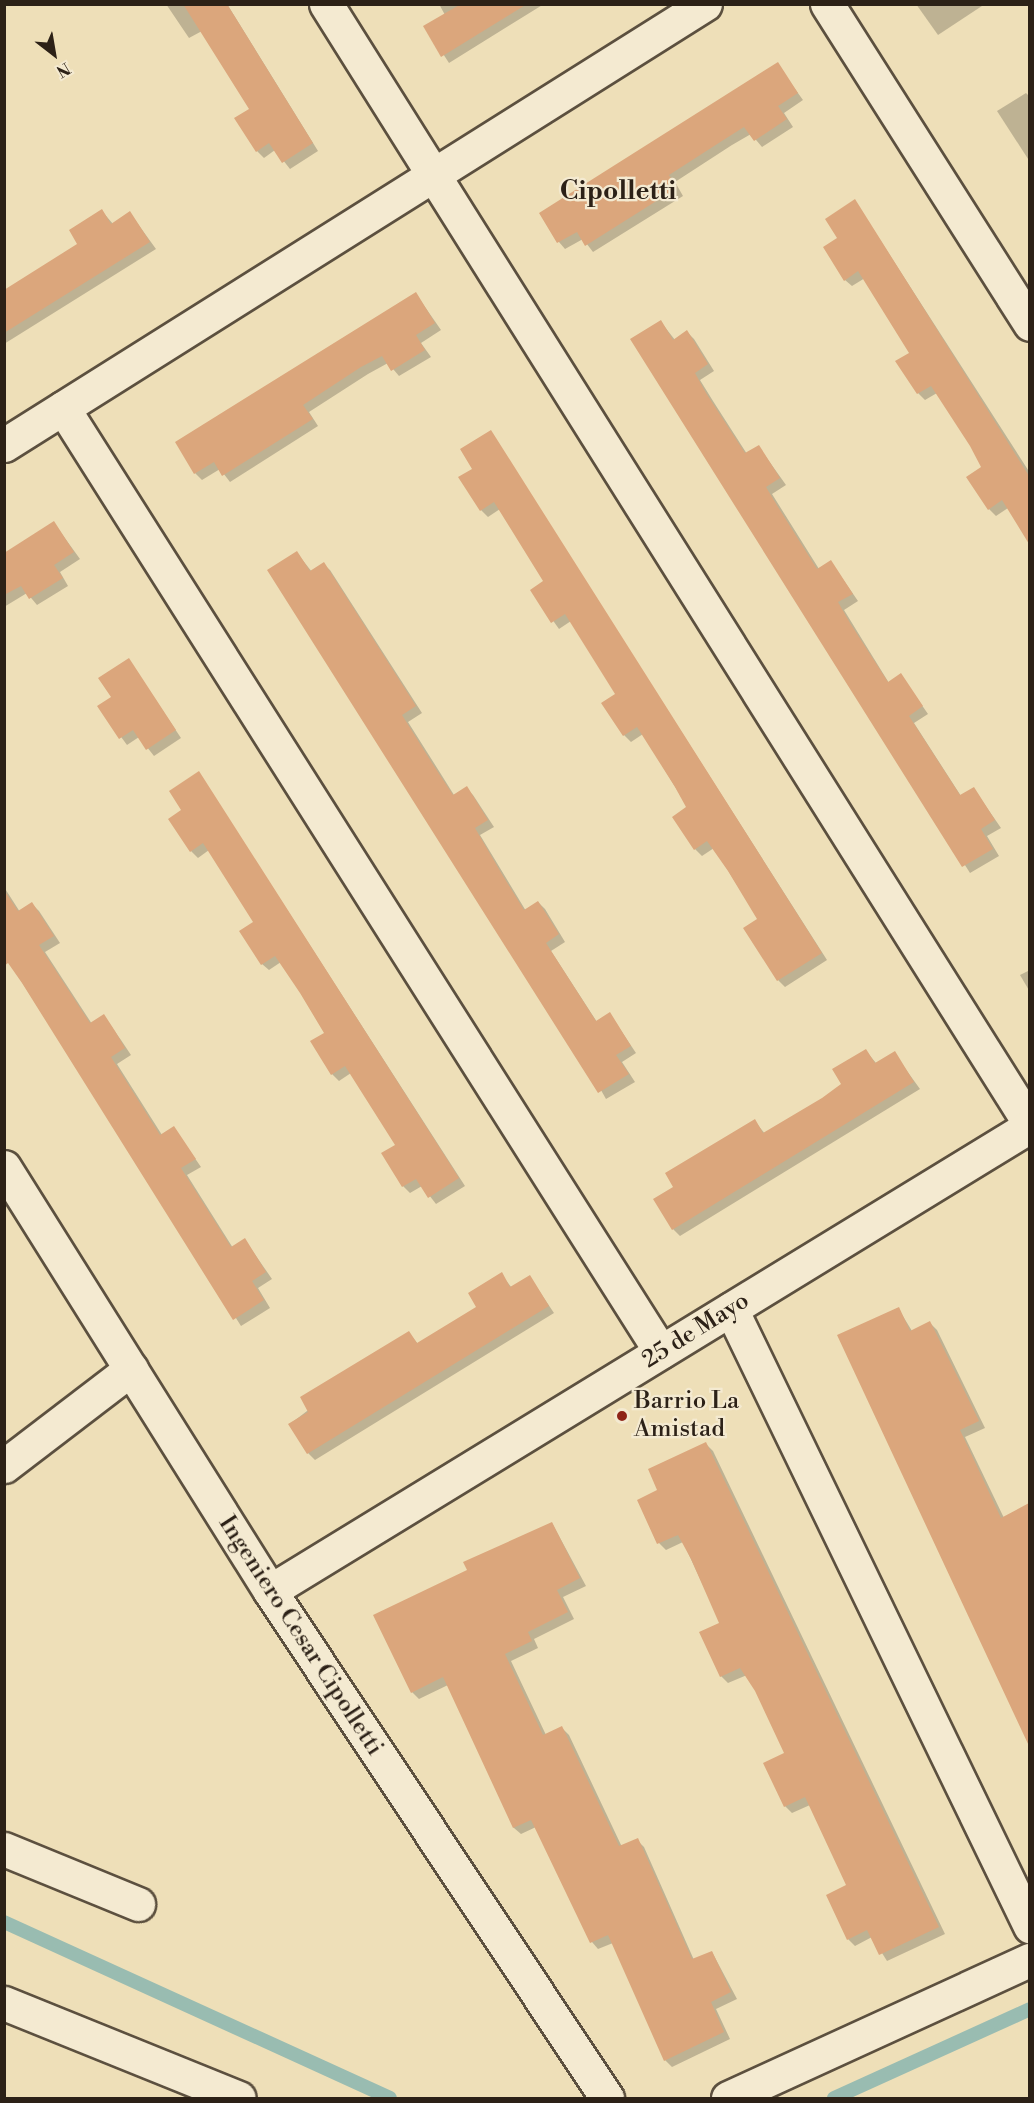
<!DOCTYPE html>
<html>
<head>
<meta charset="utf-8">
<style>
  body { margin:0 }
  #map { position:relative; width:1034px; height:2103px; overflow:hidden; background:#eedfb8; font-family:"Libre Bodoni",serif }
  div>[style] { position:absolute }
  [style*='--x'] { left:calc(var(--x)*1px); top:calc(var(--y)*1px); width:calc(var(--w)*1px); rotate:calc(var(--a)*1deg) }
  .shadow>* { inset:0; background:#0003 }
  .stream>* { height:14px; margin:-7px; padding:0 7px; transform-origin:7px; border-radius:7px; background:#99bcb1 }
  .building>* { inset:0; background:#dba67c }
  .roads { filter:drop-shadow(2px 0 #5c503f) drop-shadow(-2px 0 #5c503f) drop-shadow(0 2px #5c503f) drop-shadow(0 -2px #5c503f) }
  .minor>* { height:33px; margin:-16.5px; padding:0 16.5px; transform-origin:16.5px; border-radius:16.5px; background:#f4ead1 }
  .tertiary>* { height:33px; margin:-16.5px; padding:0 16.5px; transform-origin:16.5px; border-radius:16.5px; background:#f4ead1 }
  .dots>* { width:16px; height:16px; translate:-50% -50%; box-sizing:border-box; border:3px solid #f4ead1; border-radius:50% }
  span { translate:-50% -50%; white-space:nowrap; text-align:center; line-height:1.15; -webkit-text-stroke:4.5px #f4ead1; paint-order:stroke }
  .street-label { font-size:24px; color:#2c2117 }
  .poi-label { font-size:24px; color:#2c2117 }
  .left { translate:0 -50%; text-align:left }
  .neighbourhood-label { font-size:26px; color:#2c2117; font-weight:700 }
  .frame { position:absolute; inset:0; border:6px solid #2c2117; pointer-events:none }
  .north { position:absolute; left:24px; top:24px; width:60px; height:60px; -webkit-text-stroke:4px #f4ead1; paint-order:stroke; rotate:149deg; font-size:16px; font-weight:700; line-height:24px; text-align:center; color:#2c2117 }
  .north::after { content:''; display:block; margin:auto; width:21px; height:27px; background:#2c2117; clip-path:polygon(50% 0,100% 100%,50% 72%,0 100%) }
</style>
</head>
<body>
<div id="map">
  <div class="shadow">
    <div style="clip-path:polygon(166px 4px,227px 4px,318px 151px,290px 169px,275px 150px,264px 158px,257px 151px,251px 110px,202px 31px,189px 38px)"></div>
    <div style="clip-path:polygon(439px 4px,544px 4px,449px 63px,425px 26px,445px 15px)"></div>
    <div style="clip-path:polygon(916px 4px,985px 4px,938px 35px)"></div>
    <div style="clip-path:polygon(777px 64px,803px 100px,784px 113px,793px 127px,762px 147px,751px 134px,732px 145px,675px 182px,683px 196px,593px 252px,583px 239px,565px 249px,559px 242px,541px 213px)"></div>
    <div style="clip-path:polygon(1026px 93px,1030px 97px,1030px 162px,997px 111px)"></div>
    <div style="clip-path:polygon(855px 201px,1030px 473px,1030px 543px,1008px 508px,996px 516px,989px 509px,983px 468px,971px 446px,937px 393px,925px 400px,918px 393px,912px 353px,865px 278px,852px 286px,845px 280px,839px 238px)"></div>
    <div style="clip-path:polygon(102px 211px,113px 224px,130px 213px,156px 249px,4px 344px,4px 292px,79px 245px)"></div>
    <div style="clip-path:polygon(416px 294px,441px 330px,421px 343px,431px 357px,399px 376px,388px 363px,368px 374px,309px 412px,318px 426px,230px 482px,220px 469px,202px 480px,195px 473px)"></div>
    <div style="clip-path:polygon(661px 322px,675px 340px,687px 332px,694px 339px,714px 371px,700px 380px,713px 401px,747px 454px,759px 447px,786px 485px,772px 494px,819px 569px,831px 562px,858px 601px,844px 610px,889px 683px,901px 675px,928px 714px,914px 723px,961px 796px,974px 789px,1001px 828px,987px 836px,999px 856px,970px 873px,632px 340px)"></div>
    <div style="clip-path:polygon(490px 432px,827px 960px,785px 987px,778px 980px,759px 920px,714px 848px,702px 856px,695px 849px,688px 808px,643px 734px,631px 742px,624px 735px,617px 694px,571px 621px,559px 629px,532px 591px,545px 582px,500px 509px,488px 517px,481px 510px,474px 469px)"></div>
    <div style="clip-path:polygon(54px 523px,80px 559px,60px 572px,68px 586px,37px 605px,27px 593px,4px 607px,4px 554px)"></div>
    <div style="clip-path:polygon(297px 553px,312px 572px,323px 564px,330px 570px,422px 713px,408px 722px,439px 771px,454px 795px,466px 788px,473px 795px,494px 827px,480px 835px,526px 911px,538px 902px,545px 909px,565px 942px,551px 951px,597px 1022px,610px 1014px,636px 1053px,622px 1062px,635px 1082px,606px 1099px)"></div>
    <div style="clip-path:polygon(129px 660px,181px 738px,154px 756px,139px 737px,127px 745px,99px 707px,113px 698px)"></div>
    <div style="clip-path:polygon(199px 773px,465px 1186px,436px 1204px,422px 1186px,410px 1193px,403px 1186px,397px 1145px,351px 1073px,339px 1081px,332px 1074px,326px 1033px,281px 962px,269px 970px,262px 964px,255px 923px,209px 850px,198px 858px,191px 851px,183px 810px)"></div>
    <div style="clip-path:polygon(4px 887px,20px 912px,32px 904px,39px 911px,60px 943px,45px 952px,92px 1024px,104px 1016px,121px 1040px,131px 1055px,117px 1064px,162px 1135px,174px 1128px,201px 1167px,187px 1175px,233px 1248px,245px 1240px,272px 1279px,258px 1288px,270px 1308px,241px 1326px,4px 954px)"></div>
    <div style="clip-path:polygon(1030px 970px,1030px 992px,1020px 975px)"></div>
    <div style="clip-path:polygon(866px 1051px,876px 1063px,894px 1053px,920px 1089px,680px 1236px,673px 1229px,675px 1188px,755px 1121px,765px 1134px,823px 1099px,843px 1084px)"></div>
    <div style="clip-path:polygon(501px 1274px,512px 1288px,530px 1277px,554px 1313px,315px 1460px,308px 1453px,290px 1424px,409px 1333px,418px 1344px,478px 1308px)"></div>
    <div style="clip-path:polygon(898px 1308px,912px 1331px,930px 1323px,937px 1330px,985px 1428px,965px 1437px,1004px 1518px,1028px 1516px,1030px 1520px,1030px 1559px,1024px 1561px,1030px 1571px,1030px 1739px,839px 1336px)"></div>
    <div style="clip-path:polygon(706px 1444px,713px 1451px,945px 1934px,887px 1961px,872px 1937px,855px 1946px,848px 1939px,848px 1886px,810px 1805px,792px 1813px,785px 1806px,765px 1763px,786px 1754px,756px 1690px,747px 1675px,728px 1683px,721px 1676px,701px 1633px,721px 1624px,683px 1542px,666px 1550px,659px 1543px,659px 1491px)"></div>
    <div style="clip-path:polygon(552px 1523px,586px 1586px,563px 1597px,574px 1619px,534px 1639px,538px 1648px,511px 1661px,546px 1735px,562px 1728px,569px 1735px,622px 1847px,637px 1840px,644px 1847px,694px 1960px,712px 1952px,737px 1999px,716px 2009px,730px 2039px,672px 2067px,665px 2060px,613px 1943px,598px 1949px,592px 1942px,536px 1827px,521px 1834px,514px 1828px,448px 1685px,419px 1699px,412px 1692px,469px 1571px)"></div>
  </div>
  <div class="stream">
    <div style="--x:4;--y:1922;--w:424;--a:24.5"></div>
    <div style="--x:834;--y:2098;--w:215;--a:-24.4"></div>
  </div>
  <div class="building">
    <div style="clip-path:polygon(183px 4px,227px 4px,313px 143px,282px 163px,269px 143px,256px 152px,234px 118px,249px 109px)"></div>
    <div style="clip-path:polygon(461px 4px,527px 4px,441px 57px,423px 26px)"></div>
    <div style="clip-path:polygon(778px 62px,798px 93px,778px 106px,787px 119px,754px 141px,744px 127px,725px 139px,669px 175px,677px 188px,585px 246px,577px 232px,557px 243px,539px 213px)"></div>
    <div style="clip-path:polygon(855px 199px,1029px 476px,1029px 544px,1002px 500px,988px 510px,966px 477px,981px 467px,970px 446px,931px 386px,917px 394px,895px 361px,909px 353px,858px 271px,844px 281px,823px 247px,837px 238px,825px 219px)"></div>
    <div style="clip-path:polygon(102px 209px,111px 224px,130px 211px,150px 242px,4px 333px,4px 290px,77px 244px,69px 230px)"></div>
    <div style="clip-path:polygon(416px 292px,435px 323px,416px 335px,425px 350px,391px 371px,382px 356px,361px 367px,303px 405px,313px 419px,222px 476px,214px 462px,194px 474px,175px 442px)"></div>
    <div style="clip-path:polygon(661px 320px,673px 340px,687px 330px,708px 364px,695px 373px,706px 393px,745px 453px,759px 445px,780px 478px,766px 487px,778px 507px,817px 569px,831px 560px,853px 594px,838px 602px,850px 623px,888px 682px,901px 673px,923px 706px,909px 716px,960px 795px,974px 787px,995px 820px,981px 829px,993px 849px,962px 867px,630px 339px)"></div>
    <div style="clip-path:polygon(491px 430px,822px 953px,777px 981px,743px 928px,757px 919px,728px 871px,707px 841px,694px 850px,672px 817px,686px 807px,675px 787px,637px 727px,623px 736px,601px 703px,615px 694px,565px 614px,551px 623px,530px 590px,543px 581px,494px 502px,480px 511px,458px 477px,472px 469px,460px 449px)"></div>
    <div style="clip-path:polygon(54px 521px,74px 552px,54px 565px,63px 578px,29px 599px,21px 586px,4px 595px,4px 553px)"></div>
    <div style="clip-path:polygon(297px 551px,310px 571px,324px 562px,416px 706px,402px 715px,432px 763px,453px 795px,467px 786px,488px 820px,475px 828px,503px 876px,524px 910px,538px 901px,559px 934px,546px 943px,596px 1021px,610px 1012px,631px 1046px,616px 1055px,629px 1074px,598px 1093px,267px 570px)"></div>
    <div style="clip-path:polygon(129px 658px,176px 730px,146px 750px,133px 730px,119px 739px,97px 706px,111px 697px,98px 678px)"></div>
    <div style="clip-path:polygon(199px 771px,459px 1178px,428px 1198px,416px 1179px,402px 1187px,381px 1153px,395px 1145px,345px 1066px,331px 1075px,310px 1041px,324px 1033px,300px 993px,275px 956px,261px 965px,239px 931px,253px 922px,203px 843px,190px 852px,168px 819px,181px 810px,169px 791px)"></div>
    <div style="clip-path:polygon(4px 890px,18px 911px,32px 902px,54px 936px,39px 945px,90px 1023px,104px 1014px,115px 1031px,125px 1048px,111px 1057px,160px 1135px,174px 1126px,196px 1159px,181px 1168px,231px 1247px,245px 1238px,266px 1272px,252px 1281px,264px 1300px,233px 1320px,22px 983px,8px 963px,4px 966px)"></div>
    <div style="clip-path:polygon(866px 1049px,875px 1063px,895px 1051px,914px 1082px,672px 1230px,653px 1199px,673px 1187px,665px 1173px,755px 1119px,763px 1133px,822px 1098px,841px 1084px,832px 1069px)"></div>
    <div style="clip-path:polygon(502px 1272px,510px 1287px,530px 1275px,549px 1306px,307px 1454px,288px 1424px,308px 1412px,300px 1397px,409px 1331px,417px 1343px,476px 1307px,468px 1293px)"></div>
    <div style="clip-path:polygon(899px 1307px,910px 1331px,930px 1321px,961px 1384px,979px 1421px,960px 1430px,1001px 1518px,1029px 1503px,1029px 1746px,837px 1335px)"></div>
    <div style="clip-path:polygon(706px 1442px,939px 1927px,879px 1955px,867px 1930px,847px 1940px,826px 1895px,846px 1885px,805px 1797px,784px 1807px,763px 1763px,784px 1753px,755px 1691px,740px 1668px,720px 1677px,699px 1632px,719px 1623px,691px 1559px,678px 1535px,657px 1544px,637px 1500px,657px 1490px,648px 1469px)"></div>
    <div style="clip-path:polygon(552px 1522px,580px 1578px,557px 1590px,568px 1612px,528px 1632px,532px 1641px,505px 1654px,543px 1735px,562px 1726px,619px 1846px,638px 1838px,692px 1959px,712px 1951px,731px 1992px,711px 2002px,724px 2032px,664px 2061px,608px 1935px,590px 1943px,531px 1820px,513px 1828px,443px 1677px,411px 1693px,373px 1615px,467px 1570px,463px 1562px)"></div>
  </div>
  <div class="roads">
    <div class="minor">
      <div style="--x:326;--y:4;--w:1323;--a:57.85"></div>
      <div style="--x:827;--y:4;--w:379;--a:57.6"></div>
      <div style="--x:63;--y:408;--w:1117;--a:57.65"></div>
      <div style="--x:4;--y:445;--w:828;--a:-32.17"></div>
      <div style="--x:731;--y:1309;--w:686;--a:64.15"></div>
      <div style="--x:4;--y:1466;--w:160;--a:-37.4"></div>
      <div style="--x:270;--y:1591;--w:609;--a:56.39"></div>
      <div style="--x:4;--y:1849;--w:145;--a:22.3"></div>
      <div style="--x:4;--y:2003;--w:253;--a:22"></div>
      <div style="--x:728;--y:2098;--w:332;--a:-24.6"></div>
    </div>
    <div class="tertiary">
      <div style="--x:4;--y:1167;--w:501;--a:57.9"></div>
      <div style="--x:270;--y:1591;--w:891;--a:-31.46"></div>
    </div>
  </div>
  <div class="dots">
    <div style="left:622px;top:1416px;background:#8f2418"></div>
  </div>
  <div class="street-label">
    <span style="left:696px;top:1331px;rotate:-32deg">25 de Mayo</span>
    <span style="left:300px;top:1636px;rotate:57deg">Ingeniero Cesar Cipolletti</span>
  </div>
  <div class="poi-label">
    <span class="left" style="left:634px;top:1416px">Barrio La<br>Amistad</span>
  </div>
  <div class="neighbourhood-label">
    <span style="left:618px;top:192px">Cipolletti</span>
  </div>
  <div class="frame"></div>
  <div class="north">N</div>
</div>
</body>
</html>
